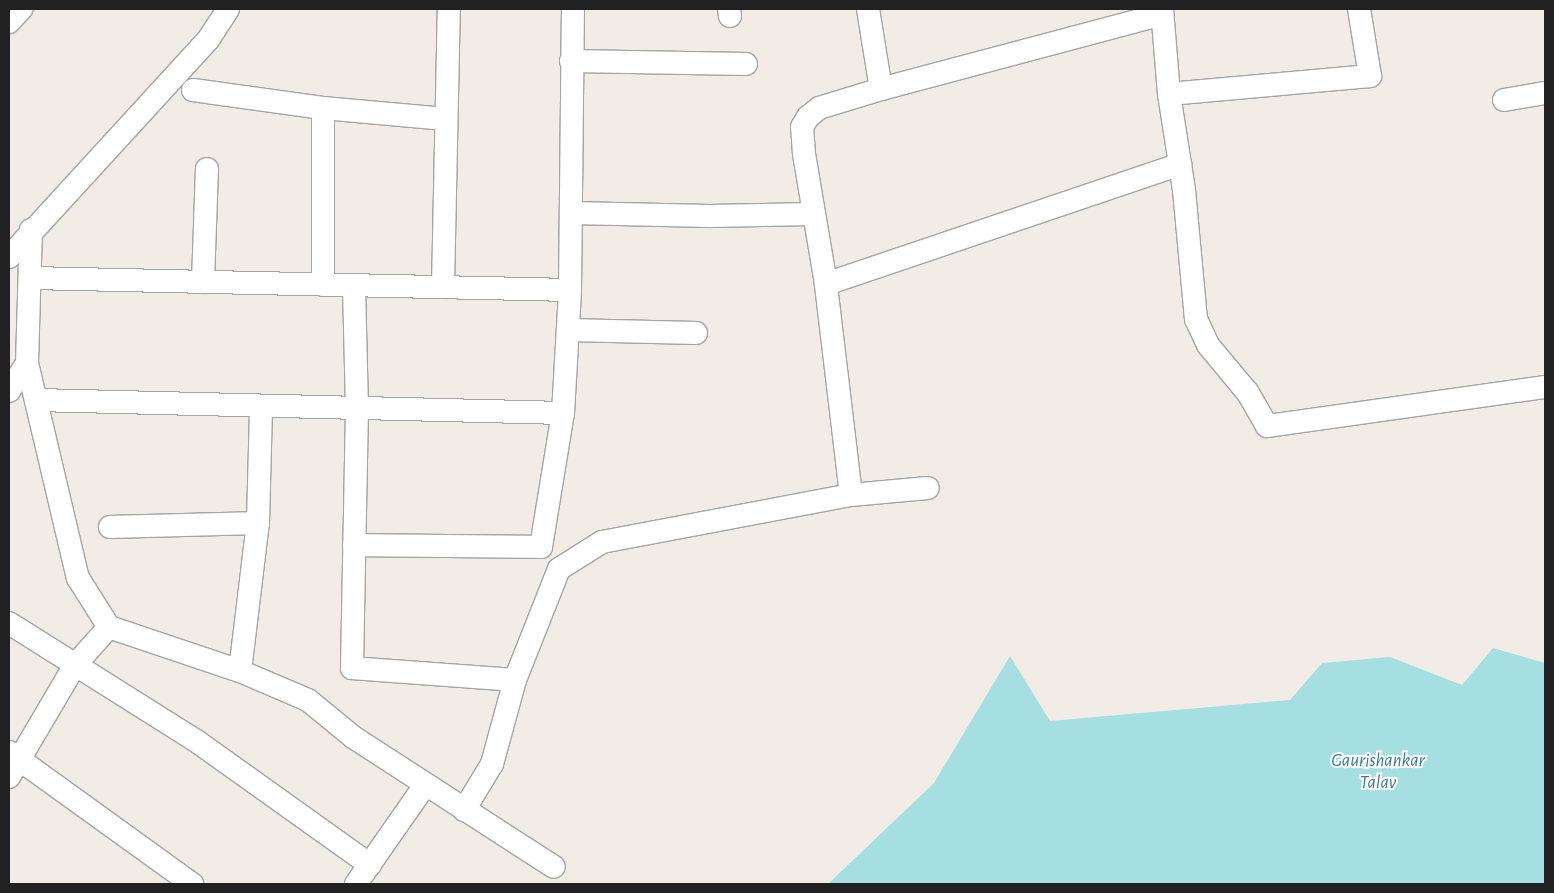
<!DOCTYPE html>
<html>
<head>
<meta charset="utf-8">
<style>
  body { margin:0 }
  #map { position:relative; width:1554px; height:893px; overflow:hidden; background:#f2ece7; font-family:"Alegreya Sans",sans-serif }
  div>[style] { position:absolute }
  [style*='--x'] { left:calc(var(--x)*1px); top:calc(var(--y)*1px); width:calc(var(--w)*1px); rotate:calc(var(--a)*1deg) }
  .water>* { inset:0; background:#a5dfe2 }
  .roads { filter:drop-shadow(1px 0 #a5a5a5) drop-shadow(-1px 0 #a5a5a5) drop-shadow(0 1px #a5a5a5) drop-shadow(0 -1px #a5a5a5) }
  .street>* { height:22px; margin:-11px; padding:0 11px; transform-origin:11px; border-radius:11px; background:#fff }
  span { translate:-50% -50%; white-space:nowrap; text-align:center; line-height:1.15; -webkit-text-stroke:4px #fff; paint-order:stroke }
  .water-label { font-size:19px; color:#3b7a97; font-style:italic }
  .frame { position:absolute; inset:0; border:10px solid #212121; pointer-events:none }
</style>
</head>
<body>
<div id="map">
  <div class="water">
    <div style="clip-path:polygon(1493px 648px,1545px 663px,1545px 884px,828px 884px,934px 783px,1010px 656px,1050px 721px,1290px 700px,1322px 663px,1390px 657px,1462px 685px)"></div>
  </div>
  <div class="roads">
    <div class="street">
      <div style="--x:729;--y:9;--w:7;--a:82"></div>
      <div style="--x:868;--y:9;--w:81;--a:80.8"></div>
      <div style="--x:1162;--y:9;--w:85;--a:85.3"></div>
      <div style="--x:1169;--y:94;--w:202;--a:-5.1"></div>
      <div style="--x:1370;--y:76;--w:68;--a:-99.3"></div>
      <div style="--x:9;--y:22;--w:18;--a:-47"></div>
      <div style="--x:571;--y:61;--w:175;--a:1"></div>
      <div style="--x:193;--y:90;--w:131;--a:7.9"></div>
      <div style="--x:323;--y:108;--w:123;--a:5.1"></div>
      <div style="--x:1169;--y:94;--w:97;--a:81.1"></div>
      <div style="--x:1184;--y:190;--w:130;--a:84.7"></div>
      <div style="--x:1196;--y:319;--w:29;--a:65"></div>
      <div style="--x:1208;--y:345;--w:62;--a:50.2"></div>
      <div style="--x:1248;--y:393;--w:38;--a:60"></div>
      <div style="--x:1267;--y:426;--w:281;--a:-8"></div>
      <div style="--x:1504;--y:100;--w:42;--a:-9.7"></div>
      <div style="--x:323;--y:108;--w:177;--a:90"></div>
      <div style="--x:571;--y:213;--w:139;--a:1.2"></div>
      <div style="--x:710;--y:216;--w:104;--a:-1.1"></div>
      <div style="--x:9;--y:257;--w:294;--a:-47.5"></div>
      <div style="--x:208;--y:40;--w:37;--a:-57"></div>
      <div style="--x:30;--y:278;--w:540;--a:1.27"></div>
      <div style="--x:570;--y:290;--w:281;--a:-89.4"></div>
      <div style="--x:203;--y:282;--w:113;--a:-88"></div>
      <div style="--x:826;--y:284;--w:374;--a:-18.7"></div>
      <div style="--x:354;--y:286;--w:122;--a:88.6"></div>
      <div style="--x:357;--y:408;--w:260;--a:91.1"></div>
      <div style="--x:352;--y:668;--w:163;--a:4.2"></div>
      <div style="--x:443;--y:287;--w:278;--a:-88.8"></div>
      <div style="--x:568;--y:330;--w:128;--a:1.3"></div>
      <div style="--x:27;--y:363;--w:221;--a:76.7"></div>
      <div style="--x:78;--y:578;--w:58;--a:57.7"></div>
      <div style="--x:109;--y:627;--w:138;--a:18.6"></div>
      <div style="--x:240;--y:671;--w:74;--a:23.1"></div>
      <div style="--x:308;--y:700;--w:58;--a:39.4"></div>
      <div style="--x:353;--y:737;--w:239;--a:32.9"></div>
      <div style="--x:9;--y:391;--w:33;--a:-57"></div>
      <div style="--x:27;--y:363;--w:133;--a:-88.3"></div>
      <div style="--x:36;--y:400;--w:527;--a:1.41"></div>
      <div style="--x:851;--y:495;--w:212;--a:-96.8"></div>
      <div style="--x:826;--y:284;--w:132;--a:-99.6"></div>
      <div style="--x:804;--y:154;--w:27;--a:-94"></div>
      <div style="--x:802;--y:127;--w:12;--a:-59"></div>
      <div style="--x:808;--y:117;--w:14;--a:-39"></div>
      <div style="--x:819;--y:108;--w:65;--a:-17"></div>
      <div style="--x:881;--y:89;--w:291;--a:-14.9"></div>
      <div style="--x:110;--y:527;--w:148;--a:-1.5"></div>
      <div style="--x:354;--y:545;--w:187;--a:0.6"></div>
      <div style="--x:541;--y:547;--w:136;--a:-80.7"></div>
      <div style="--x:563;--y:413;--w:123;--a:-86.7"></div>
      <div style="--x:9;--y:623;--w:220;--a:32.2"></div>
      <div style="--x:195;--y:740;--w:215;--a:35.5"></div>
      <div style="--x:240;--y:671;--w:149;--a:-83.1"></div>
      <div style="--x:258;--y:523;--w:117;--a:-88.5"></div>
      <div style="--x:9;--y:752;--w:226;--a:35.8"></div>
      <div style="--x:9;--y:777;--w:130;--a:-59.5"></div>
      <div style="--x:75;--y:665;--w:51;--a:-48.2"></div>
      <div style="--x:464;--y:810;--w:54;--a:-58.7"></div>
      <div style="--x:492;--y:764;--w:87;--a:-74.7"></div>
      <div style="--x:515;--y:680;--w:119;--a:-68.4"></div>
      <div style="--x:559;--y:569;--w:51;--a:-32.1"></div>
      <div style="--x:602;--y:542;--w:253;--a:-10.7"></div>
      <div style="--x:851;--y:495;--w:77;--a:-5.2"></div>
      <div style="--x:356;--y:884;--w:121;--a:-55.1"></div>
    </div>
  </div>
  <div class="water-label">
    <span style="left:1378px;top:772px">Gaurishankar<br>Talav</span>
  </div>
  <div class="frame"></div>
</div>
</body>
</html>
